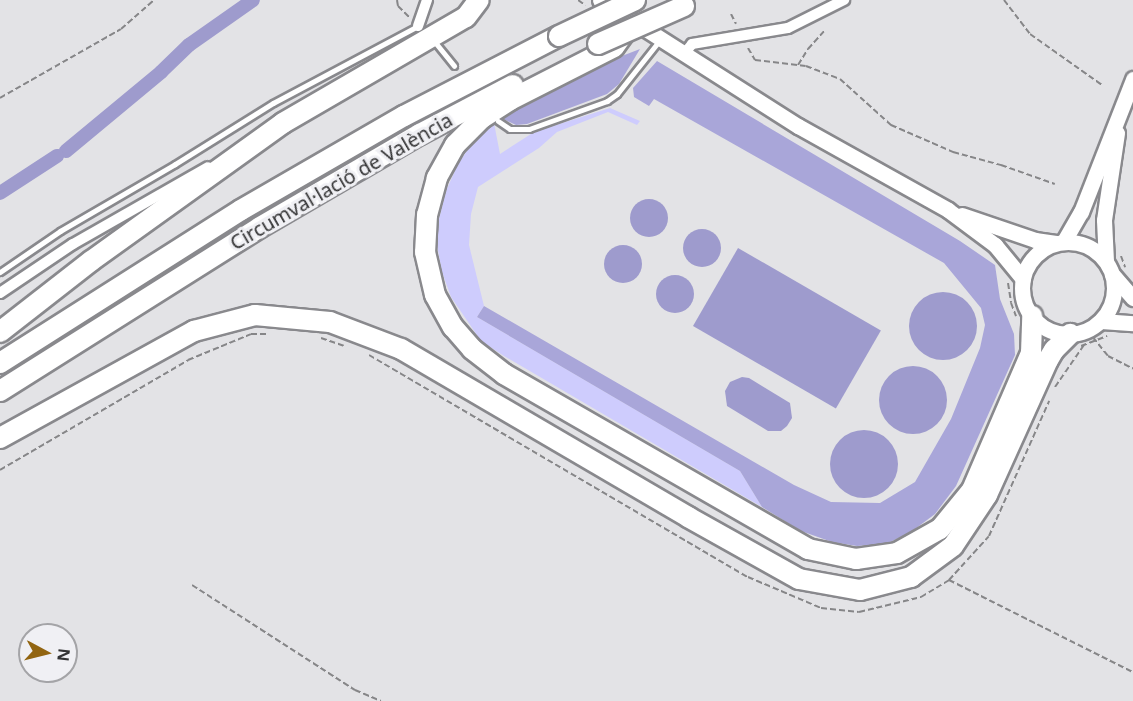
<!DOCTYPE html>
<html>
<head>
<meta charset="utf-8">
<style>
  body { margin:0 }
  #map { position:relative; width:1133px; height:701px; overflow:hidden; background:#e3e3e6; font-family:"Noto Sans",sans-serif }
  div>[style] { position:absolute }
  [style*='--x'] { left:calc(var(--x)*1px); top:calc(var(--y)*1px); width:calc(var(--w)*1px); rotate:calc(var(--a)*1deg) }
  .green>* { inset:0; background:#ceccfd }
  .forest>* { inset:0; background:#a9a6d9 }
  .water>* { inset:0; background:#9e9bcd; transform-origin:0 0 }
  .round { border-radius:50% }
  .canal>* { height:14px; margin:-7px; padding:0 7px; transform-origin:7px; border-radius:7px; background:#9e9bcd }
  .path>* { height:2px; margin-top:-1px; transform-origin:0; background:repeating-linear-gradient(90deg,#868688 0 6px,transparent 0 9px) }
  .roads { filter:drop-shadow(2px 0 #89898d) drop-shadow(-2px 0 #89898d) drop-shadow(0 2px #89898d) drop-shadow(0 -2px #89898d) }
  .lane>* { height:5px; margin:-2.5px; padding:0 2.5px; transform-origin:2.5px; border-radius:2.5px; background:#fff }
  .street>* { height:10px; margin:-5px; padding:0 5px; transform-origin:5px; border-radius:5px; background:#fff }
  .secondary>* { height:15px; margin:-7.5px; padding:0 7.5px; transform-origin:7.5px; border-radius:7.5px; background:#fff }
  .secondary>.ring { margin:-7.5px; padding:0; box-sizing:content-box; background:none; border:15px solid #fff; border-radius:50% }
  .highway>* { height:20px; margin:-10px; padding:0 10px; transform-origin:10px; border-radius:10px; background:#fff }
  .bridges { filter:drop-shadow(2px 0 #89898d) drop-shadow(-2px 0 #89898d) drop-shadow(0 2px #89898d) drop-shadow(0 -2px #89898d) }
  .highway-bridge>* { height:20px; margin:-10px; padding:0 10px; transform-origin:10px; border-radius:10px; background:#fff }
  span { translate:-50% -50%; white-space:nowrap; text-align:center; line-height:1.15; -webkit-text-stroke:6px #f0f0f4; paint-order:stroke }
  .street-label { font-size:20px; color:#333334 }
  .north { position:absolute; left:18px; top:623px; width:60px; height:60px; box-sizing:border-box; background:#f0f0f4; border:2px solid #a4a4a7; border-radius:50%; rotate:97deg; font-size:16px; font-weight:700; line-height:24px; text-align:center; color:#333334 }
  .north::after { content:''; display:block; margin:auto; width:21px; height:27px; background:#926511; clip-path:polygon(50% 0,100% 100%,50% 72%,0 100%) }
</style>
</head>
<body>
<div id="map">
  <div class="green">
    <div style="clip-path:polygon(610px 108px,640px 121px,637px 125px,608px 112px,557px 132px,539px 148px,478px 187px,471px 214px,469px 245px,484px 306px,477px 317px,740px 471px,762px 507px,504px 356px,481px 341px,451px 297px,442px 272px,437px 245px,439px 219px,446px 191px,458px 164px,473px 142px,494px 123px,500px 154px,534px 132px)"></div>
  </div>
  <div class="forest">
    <div style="clip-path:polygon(640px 49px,619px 84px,607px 94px,527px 124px,516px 125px,503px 119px,523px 104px,609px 61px)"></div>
    <div style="clip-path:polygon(657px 61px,960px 241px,995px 265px,1000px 299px,1014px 334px,1015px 355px,956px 486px,935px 514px,911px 532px,886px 544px,857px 546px,832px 542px,801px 531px,762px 507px,740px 471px,477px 317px,484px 306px,794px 485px,831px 502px,880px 503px,915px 482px,951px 419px,980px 348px,985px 325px,981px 308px,944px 263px,654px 99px,649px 106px,634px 97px,633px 88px)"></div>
  </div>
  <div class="water">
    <div class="round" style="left:630px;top:199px;width:38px;height:38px"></div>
    <div class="round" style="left:683px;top:229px;width:38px;height:38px"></div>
    <div class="round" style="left:604px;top:245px;width:38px;height:38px"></div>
    <div style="left:738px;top:248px;width:165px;height:90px;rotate:30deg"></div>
    <div class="round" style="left:656px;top:275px;width:38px;height:38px"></div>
    <div class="round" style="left:909px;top:292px;width:68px;height:68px"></div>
    <div class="round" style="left:879px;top:366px;width:68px;height:68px"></div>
    <div style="clip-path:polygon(742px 377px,749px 378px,790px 403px,792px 418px,787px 426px,781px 431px,768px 431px,727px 406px,725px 391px,730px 382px)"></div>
    <div class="round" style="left:830px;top:430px;width:68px;height:68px"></div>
  </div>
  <div class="canal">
    <div style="--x:66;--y:151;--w:124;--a:-39.7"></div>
    <div style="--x:161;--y:72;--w:39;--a:-44"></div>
    <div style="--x:189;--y:45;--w:78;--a:-35.1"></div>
    <div style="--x:0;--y:193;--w:68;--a:-33"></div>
  </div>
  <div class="path">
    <div style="--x:397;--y:0;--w:6;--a:81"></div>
    <div style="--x:398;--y:6;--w:16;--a:45"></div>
    <div style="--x:578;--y:0;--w:9;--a:36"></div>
    <div style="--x:1004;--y:0;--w:43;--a:52.6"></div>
    <div style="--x:1030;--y:34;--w:88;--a:35.3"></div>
    <div style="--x:731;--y:14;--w:11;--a:63"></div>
    <div style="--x:748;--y:48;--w:14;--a:60"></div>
    <div style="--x:755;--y:60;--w:51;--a:6.7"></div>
    <div style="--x:806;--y:66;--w:36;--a:21"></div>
    <div style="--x:840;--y:79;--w:69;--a:42"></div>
    <div style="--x:891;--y:125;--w:68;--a:23.5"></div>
    <div style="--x:953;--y:152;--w:50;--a:15.2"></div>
    <div style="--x:1001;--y:165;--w:57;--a:19.4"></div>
    <div style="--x:798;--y:65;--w:19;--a:-58"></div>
    <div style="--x:808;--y:49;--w:25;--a:-48"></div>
    <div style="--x:0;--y:98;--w:139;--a:-29.7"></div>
    <div style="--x:121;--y:29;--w:44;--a:-41.3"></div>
    <div style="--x:1121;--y:256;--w:12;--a:70"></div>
    <div style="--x:1008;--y:283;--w:20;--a:81"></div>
    <div style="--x:1011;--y:303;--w:14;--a:69"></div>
    <div style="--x:1087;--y:330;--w:33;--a:51"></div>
    <div style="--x:1108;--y:356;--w:28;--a:27"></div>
    <div style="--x:321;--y:338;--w:24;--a:19"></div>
    <div style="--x:1081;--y:346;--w:28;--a:-21"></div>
    <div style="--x:369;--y:355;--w:439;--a:30.4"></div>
    <div style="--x:748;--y:577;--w:79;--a:23"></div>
    <div style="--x:821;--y:608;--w:38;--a:6"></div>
    <div style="--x:859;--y:612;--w:64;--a:-13.6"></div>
    <div style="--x:921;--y:597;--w:33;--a:-31"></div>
    <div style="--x:949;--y:580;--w:206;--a:26.6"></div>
    <div style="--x:1055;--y:387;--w:51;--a:-55.4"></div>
    <div style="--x:0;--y:470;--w:218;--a:-30.3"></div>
    <div style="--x:188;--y:360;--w:68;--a:-22.4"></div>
    <div style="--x:251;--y:334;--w:15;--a:0"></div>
    <div style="--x:949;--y:580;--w:59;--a:-47.7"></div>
    <div style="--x:989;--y:536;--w:148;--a:-66"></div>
    <div style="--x:192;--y:585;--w:194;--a:32.8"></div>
    <div style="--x:355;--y:690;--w:28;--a:23"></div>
  </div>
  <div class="roads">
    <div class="lane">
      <div style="--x:434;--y:41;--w:32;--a:51"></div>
      <div style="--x:498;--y:121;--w:14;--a:34"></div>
      <div style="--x:510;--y:129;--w:19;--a:0"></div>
      <div style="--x:529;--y:129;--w:83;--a:-19.7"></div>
      <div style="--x:607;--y:101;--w:12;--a:-35"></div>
      <div style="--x:617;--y:94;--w:68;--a:-51.6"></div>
      <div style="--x:0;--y:272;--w:73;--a:-34.3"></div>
      <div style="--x:60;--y:231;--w:133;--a:-30.2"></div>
      <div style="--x:175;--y:164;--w:115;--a:-31.9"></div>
      <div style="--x:273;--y:103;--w:164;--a:-28"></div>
    </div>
    <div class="street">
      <div style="--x:418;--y:26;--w:28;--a:-71"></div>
      <div style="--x:684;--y:54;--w:13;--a:-51"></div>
      <div style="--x:692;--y:44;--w:97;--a:-9.5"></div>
      <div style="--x:788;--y:28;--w:63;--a:-26.6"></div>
      <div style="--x:0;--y:293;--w:88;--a:-33.9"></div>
      <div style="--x:73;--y:244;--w:155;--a:-29.7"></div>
    </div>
    <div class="secondary">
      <div style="--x:600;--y:0;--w:235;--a:32.5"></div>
      <div style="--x:798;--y:126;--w:172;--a:29.2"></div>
      <div style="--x:948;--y:210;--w:59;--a:36.7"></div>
      <div style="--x:995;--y:245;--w:44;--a:50.5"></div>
      <div style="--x:962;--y:215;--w:77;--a:18.9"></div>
      <div style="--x:1035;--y:240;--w:21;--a:8"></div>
      <div style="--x:1064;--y:241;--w:34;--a:-60"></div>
      <div style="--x:1081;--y:212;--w:143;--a:-68.6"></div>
      <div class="ring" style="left:1022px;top:242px;width:77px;height:77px"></div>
      <div style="--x:1106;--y:261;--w:41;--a:-92.8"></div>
      <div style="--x:1104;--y:220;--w:88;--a:-81.5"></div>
      <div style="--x:1112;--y:274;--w:32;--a:49"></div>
      <div style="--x:1101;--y:321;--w:32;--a:4"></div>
    </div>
    <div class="highway">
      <div style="--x:624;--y:33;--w:17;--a:126"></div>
      <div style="--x:614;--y:47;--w:117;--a:153"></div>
      <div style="--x:510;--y:100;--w:33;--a:147"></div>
      <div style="--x:482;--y:118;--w:38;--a:135"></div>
      <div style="--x:455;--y:145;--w:38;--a:119"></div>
      <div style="--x:437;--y:178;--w:38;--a:105"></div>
      <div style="--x:427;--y:215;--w:37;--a:93"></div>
      <div style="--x:425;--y:252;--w:44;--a:76.9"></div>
      <div style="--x:435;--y:295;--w:37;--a:61"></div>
      <div style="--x:453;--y:327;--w:29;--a:49"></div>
      <div style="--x:472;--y:349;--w:41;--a:38"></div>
      <div style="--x:504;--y:374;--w:351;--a:29.9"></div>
      <div style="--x:808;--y:549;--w:49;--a:11.8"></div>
      <div style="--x:856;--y:559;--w:41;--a:-8.3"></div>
      <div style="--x:897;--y:553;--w:49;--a:-29.2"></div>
      <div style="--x:940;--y:529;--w:50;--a:-50.6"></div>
      <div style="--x:972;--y:490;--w:149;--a:-66.7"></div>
      <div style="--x:1031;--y:353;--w:37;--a:-88"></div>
      <div style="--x:0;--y:332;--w:115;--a:-38"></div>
      <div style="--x:91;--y:261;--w:236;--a:-35.7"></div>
      <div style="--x:283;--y:123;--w:211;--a:-30.1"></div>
      <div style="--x:466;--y:17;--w:21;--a:-53"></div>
      <div style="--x:0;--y:363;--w:285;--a:-32.4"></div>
      <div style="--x:241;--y:210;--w:188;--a:-30"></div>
      <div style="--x:404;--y:116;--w:174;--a:-27.3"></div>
      <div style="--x:0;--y:391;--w:307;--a:-32.2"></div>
      <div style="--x:260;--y:227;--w:185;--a:-30.2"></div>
      <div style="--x:420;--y:134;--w:105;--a:-27.8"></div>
      <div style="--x:0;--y:438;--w:222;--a:-28.9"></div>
      <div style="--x:194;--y:331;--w:63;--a:-14.7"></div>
      <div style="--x:255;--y:315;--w:75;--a:5.3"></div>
      <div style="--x:330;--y:322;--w:76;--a:20.8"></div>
      <div style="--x:401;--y:349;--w:333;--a:30.3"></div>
      <div style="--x:688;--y:517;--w:127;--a:29.2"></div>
      <div style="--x:799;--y:579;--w:62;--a:10.2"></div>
      <div style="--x:860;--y:590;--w:53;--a:-14.3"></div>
      <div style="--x:911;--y:577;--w:52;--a:-36.4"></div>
      <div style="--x:953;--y:546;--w:61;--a:-56.3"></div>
      <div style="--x:987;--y:495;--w:148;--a:-65.7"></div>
      <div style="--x:1048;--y:360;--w:12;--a:-59"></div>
      <div style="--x:1054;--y:350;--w:23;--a:-45"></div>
    </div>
  </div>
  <div class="bridges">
    <div class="highway-bridge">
      <div style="--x:559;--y:36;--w:84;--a:-25.3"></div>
      <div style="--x:598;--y:44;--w:94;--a:-23.8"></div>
    </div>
  </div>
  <div class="street-label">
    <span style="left:341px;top:181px;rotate:-30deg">Circumval·lació de València</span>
  </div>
  <div class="north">N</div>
</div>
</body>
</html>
